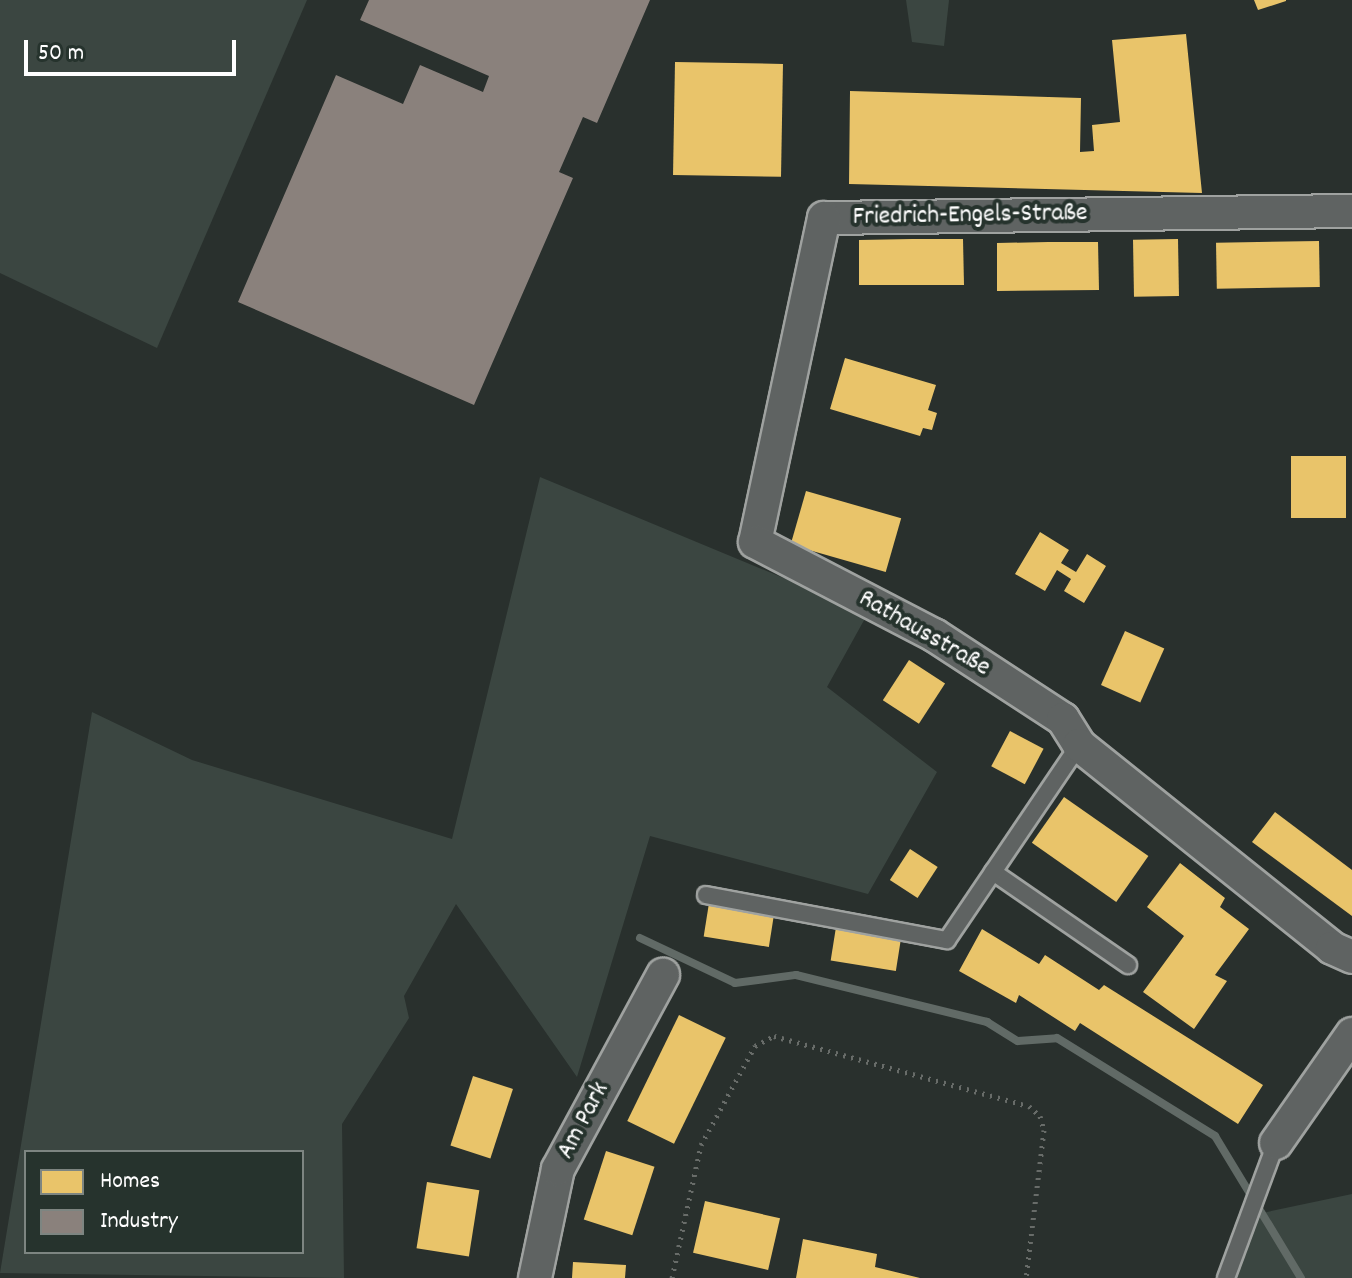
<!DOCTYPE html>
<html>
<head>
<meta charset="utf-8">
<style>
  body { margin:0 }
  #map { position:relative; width:1352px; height:1278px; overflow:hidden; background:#29302d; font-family:Dekko,sans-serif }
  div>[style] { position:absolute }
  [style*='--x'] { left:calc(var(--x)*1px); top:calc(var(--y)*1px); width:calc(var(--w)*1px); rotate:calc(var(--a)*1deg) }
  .green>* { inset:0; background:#3b4641 }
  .homes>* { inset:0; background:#e9c46a; transform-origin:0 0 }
  .industry>* { inset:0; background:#8a817c }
  .stream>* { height:8px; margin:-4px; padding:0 4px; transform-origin:4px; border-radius:4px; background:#616a66 }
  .path>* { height:5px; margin-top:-2.5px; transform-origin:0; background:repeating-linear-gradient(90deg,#686c69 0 2px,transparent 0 8px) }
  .roads { filter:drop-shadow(2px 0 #9fa2a0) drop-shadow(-2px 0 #9fa2a0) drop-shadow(0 2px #9fa2a0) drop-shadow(0 -2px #9fa2a0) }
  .lane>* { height:16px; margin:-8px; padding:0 8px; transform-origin:8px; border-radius:8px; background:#5f6362 }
  .street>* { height:32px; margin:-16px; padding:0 16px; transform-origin:16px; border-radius:16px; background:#5f6362 }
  span { translate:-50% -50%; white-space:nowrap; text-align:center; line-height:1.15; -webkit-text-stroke:8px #26332d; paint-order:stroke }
  .street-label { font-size:26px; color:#fff }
  .legend { position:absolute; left:24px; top:1150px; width:280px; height:104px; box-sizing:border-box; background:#26332d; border:2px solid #7d8581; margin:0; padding:10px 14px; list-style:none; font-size:24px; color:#fff }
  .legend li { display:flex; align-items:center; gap:16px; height:40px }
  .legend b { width:40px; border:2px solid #7d8581 }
  .scale { position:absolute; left:24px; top:40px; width:212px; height:36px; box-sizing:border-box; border:4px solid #fff; border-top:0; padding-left:10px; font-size:24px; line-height:28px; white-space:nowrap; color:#fff; -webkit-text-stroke:6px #26332d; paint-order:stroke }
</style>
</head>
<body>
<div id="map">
  <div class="green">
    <div style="clip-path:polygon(0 0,307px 0,157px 348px,0 273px)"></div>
    <div style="clip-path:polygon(906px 0,949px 0,944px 46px,912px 42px)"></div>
    <div style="clip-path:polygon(evenodd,540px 477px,868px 613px,827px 687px,937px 772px,868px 894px,650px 836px,577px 1077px,456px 904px,404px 996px,409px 1018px,342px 1124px,344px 1278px,0 1273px,92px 712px,192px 760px,452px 839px,540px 477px,26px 1152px,302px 1152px,302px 1252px,26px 1252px,26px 1152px)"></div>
    <div style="clip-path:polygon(1352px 1194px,1352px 1278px,1227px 1278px,1248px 1216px)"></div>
  </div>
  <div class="homes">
    <div style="clip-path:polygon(1254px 0,1286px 0,1286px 1px,1258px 10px)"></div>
    <div style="clip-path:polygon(1186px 34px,1202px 193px,849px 184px,850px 91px,1081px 98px,1080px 152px,1094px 151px,1092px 125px,1120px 122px,1112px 40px)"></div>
    <div style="left:675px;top:62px;width:108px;height:113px;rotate:1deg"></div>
    <div style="clip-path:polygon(912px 239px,963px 239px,964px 285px,859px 285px,859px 240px)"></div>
    <div style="left:1178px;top:239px;width:57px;height:45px;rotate:89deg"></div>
    <div style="left:1319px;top:241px;width:46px;height:103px;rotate:89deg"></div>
    <div style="clip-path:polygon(1048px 242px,1098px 242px,1099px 290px,997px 291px,997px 243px)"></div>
    <div style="clip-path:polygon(845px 358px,936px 385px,928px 410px,937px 413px,932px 430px,923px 428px,920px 436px,830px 409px)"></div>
    <div style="left:1346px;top:456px;width:62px;height:55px;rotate:90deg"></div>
    <div style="left:806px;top:491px;width:99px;height:56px;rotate:16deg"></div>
    <div style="clip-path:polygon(1040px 532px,1069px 550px,1061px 563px,1076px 572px,1087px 554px,1106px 566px,1084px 603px,1064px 591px,1071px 579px,1057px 570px,1045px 591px,1015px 574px)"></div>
    <div style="left:1125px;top:631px;width:43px;height:59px;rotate:24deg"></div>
    <div style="left:909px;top:660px;width:43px;height:48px;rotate:33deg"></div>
    <div style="left:1010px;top:731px;width:38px;height:40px;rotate:28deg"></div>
    <div style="left:1064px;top:797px;width:103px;height:56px;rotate:35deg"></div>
    <div style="clip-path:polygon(1275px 812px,1352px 870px,1352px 916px,1252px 842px)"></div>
    <div style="left:910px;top:849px;width:33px;height:37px;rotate:33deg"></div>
    <div style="clip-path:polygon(1180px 863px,1225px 898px,1220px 907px,1249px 929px,1215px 975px,1227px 981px,1194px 1029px,1143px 992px,1184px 936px,1147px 907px)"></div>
    <div style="left:709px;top:903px;width:66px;height:34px;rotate:9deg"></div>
    <div style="left:836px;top:927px;width:66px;height:34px;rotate:9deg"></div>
    <div style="clip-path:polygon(982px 929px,1039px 964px,1045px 955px,1099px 990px,1104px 985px,1263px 1085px,1238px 1124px,1080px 1023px,1075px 1031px,1019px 995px,1016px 1003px,959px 971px)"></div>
    <div style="left:679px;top:1015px;width:52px;height:118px;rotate:26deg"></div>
    <div style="left:473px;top:1076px;width:42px;height:73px;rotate:18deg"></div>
    <div style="left:606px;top:1151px;width:51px;height:72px;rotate:18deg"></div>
    <div style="left:427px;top:1182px;width:53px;height:67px;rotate:9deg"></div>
    <div style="left:705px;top:1201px;width:77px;height:53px;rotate:13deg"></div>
    <div style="clip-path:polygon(803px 1239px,877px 1254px,875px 1267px,920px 1278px,796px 1278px)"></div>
    <div style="clip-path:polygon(573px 1262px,626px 1265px,625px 1278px,572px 1278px)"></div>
  </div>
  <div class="industry">
    <div style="clip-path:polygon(369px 0,650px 0,597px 123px,583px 117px,559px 172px,573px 178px,474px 405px,238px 302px,336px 75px,403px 104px,420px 65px,483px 92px,489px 76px,360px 20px)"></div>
  </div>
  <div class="stream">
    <div style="--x:640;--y:938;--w:105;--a:25.3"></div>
    <div style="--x:735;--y:983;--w:62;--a:-7.5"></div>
    <div style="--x:796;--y:975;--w:197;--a:13.8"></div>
    <div style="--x:987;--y:1022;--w:36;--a:32"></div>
    <div style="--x:1018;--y:1041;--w:39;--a:-4"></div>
    <div style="--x:1057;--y:1038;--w:186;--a:31.8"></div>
    <div style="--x:1215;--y:1136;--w:166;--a:58.8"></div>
  </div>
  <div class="path">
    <div style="--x:672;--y:1278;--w:136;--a:-77.7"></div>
    <div style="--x:701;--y:1145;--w:113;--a:-61.4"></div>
    <div style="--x:755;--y:1046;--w:21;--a:-28"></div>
    <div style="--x:774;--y:1036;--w:264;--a:15.4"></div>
    <div style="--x:1029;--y:1106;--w:15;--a:42"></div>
    <div style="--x:1040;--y:1116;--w:15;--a:74"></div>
    <div style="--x:1044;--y:1130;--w:149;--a:96.9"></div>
  </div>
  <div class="roads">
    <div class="lane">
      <div style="--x:993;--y:872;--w:164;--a:34.6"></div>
      <div style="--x:706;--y:895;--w:245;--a:10.6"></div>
      <div style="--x:947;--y:940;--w:235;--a:-55.9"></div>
      <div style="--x:1226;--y:1278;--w:144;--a:-69.7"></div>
    </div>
    <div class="street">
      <div style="--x:1352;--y:211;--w:528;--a:179.24"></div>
      <div style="--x:824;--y:218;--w:331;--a:102"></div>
      <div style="--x:755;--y:542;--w:202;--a:27.5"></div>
      <div style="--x:934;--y:635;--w:154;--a:33.1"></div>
      <div style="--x:1063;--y:719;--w:31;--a:58"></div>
      <div style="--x:1079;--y:745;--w:324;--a:38.7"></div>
      <div style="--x:1332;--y:948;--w:22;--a:24"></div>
      <div style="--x:1276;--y:1143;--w:133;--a:-55.1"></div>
      <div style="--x:535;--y:1278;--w:111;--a:-78.1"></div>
      <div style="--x:558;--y:1169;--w:221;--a:-61.6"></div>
    </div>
  </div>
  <div class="street-label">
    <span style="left:970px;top:216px;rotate:-1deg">Friedrich-Engels-Straße</span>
    <span style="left:924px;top:634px;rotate:30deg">Rathausstraße</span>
    <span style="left:584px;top:1121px;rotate:-62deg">Am Park</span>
  </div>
  <ul class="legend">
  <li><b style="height:22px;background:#e9c46a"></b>Homes</li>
  <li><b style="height:22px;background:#8a817c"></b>Industry</li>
  </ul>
  <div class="scale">50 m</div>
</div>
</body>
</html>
